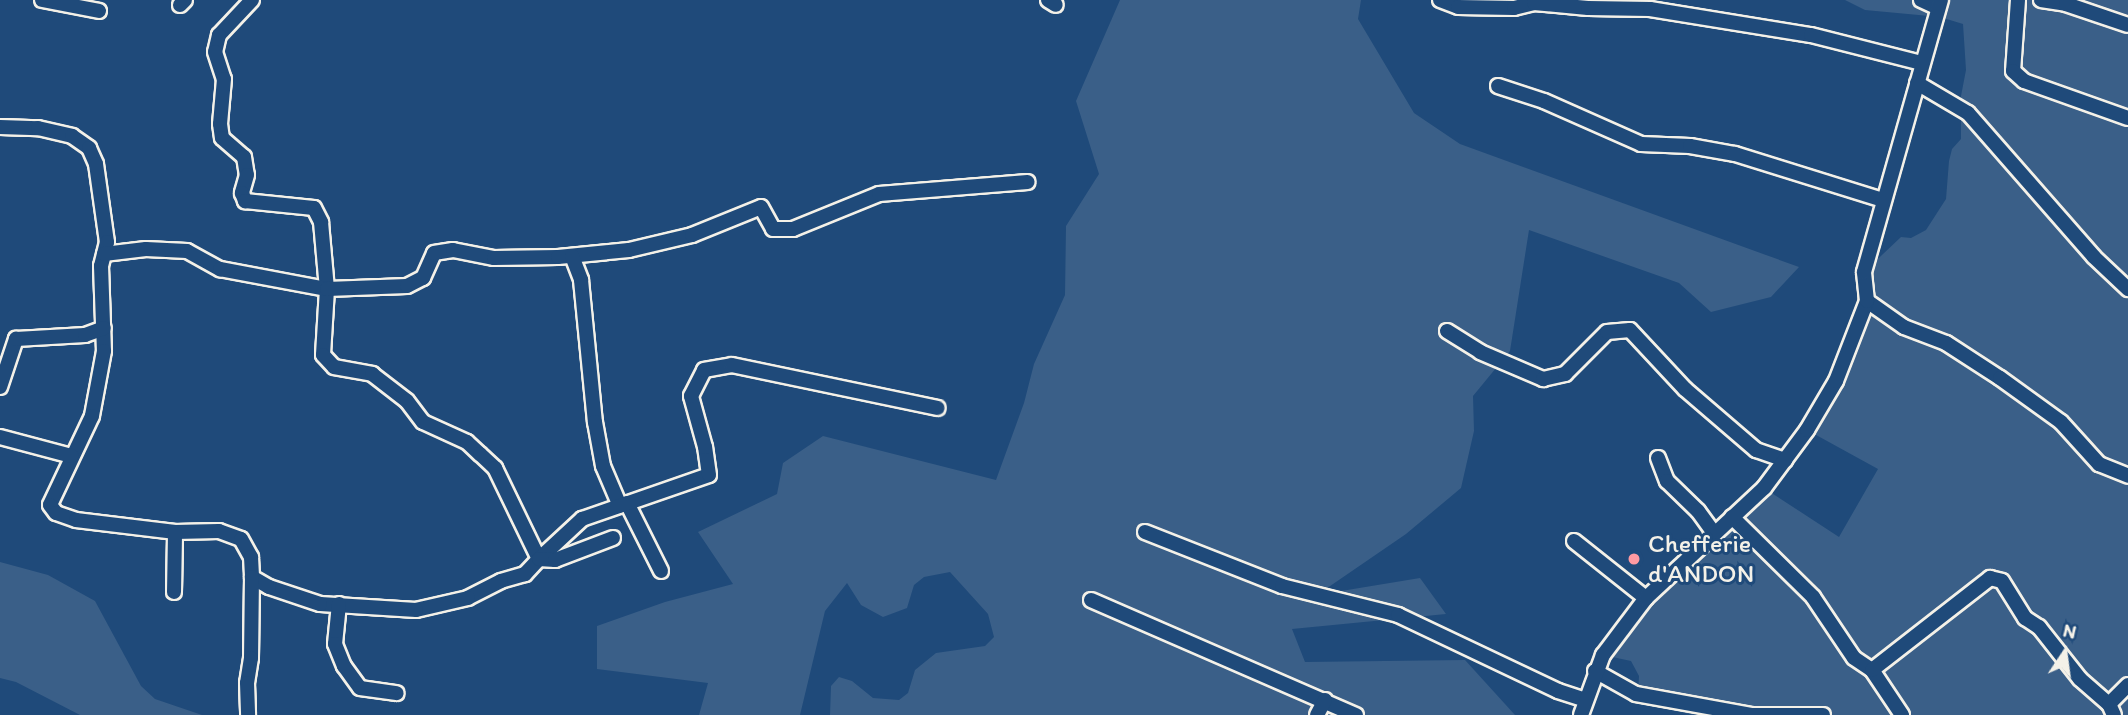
<!DOCTYPE html>
<html>
<head>
<meta charset="utf-8">
<style>
  body { margin:0 }
  #map { position:relative; width:2128px; height:715px; overflow:hidden; background:#1f4a7a; font-family:Itim,sans-serif }
  div>[style] { position:absolute }
  [style*='--x'] { left:calc(var(--x)*1px); top:calc(var(--y)*1px); width:calc(var(--w)*1px); rotate:calc(var(--a)*1deg) }
  .green>* { inset:0; background:#3a5f88 }
  .roads { filter:drop-shadow(2px 0 #f4f1e8) drop-shadow(-2px 0 #f4f1e8) drop-shadow(0 2px #f4f1e8) drop-shadow(0 -2px #f4f1e8) }
  .minor>* { height:14px; margin:-7px; padding:0 7px; transform-origin:7px; border-radius:7px; background:#1f4a7a }
  .dots>* { width:19px; height:19px; translate:-50% -50%; box-sizing:border-box; border:4px solid #1f4a7a; border-radius:50% }
  span { translate:-50% -50%; white-space:nowrap; text-align:center; line-height:1.15; -webkit-text-stroke:6px #1f4a7a; paint-order:stroke }
  .poi-label { font-size:26px; color:#f4f1e8 }
  .left { translate:0 -50%; text-align:left }
  .north { position:absolute; left:2030px; top:617px; width:70px; height:70px; -webkit-text-stroke:5px #1f4a7a; paint-order:stroke; rotate:13deg; font-size:19px; font-weight:700; line-height:28px; text-align:center; color:#f4f1e8 }
  .north::after { content:''; display:block; margin:auto; width:24px; height:32px; background:#f4f1e8; clip-path:polygon(50% 0,100% 100%,50% 72%,0 100%) }
</style>
</head>
<body>
<div id="map">
  <div class="green">
    <div style="clip-path:polygon(1120px 0,1361px 0,1358px 19px,1414px 113px,1460px 144px,1799px 267px,1771px 297px,1711px 312px,1679px 283px,1529px 230px,1510px 351px,1473px 396px,1474px 431px,1461px 488px,1406px 534px,1317px 595px,1420px 578px,1446px 614px,1292px 629px,1305px 662px,1465px 660px,1515px 715px,830px 715px,831px 686px,839px 677px,852px 681px,873px 698px,899px 700px,908px 693px,915px 670px,936px 653px,985px 646px,994px 637px,988px 614px,950px 572px,924px 577px,914px 585px,907px 608px,883px 617px,861px 605px,847px 583px,825px 611px,800px 715px,699px 715px,708px 683px,597px 669px,597px 626px,665px 602px,733px 584px,698px 532px,777px 494px,783px 463px,823px 436px,996px 480px,1024px 403px,1034px 364px,1065px 295px,1066px 226px,1099px 174px,1076px 101px)"></div>
    <div style="clip-path:polygon(1845px 0,2128px 0,2128px 715px,1695px 715px,1652px 706px,1638px 695px,1639px 676px,1631px 661px,1603px 655px,1653px 589px,1764px 488px,1839px 537px,1878px 469px,1807px 430px,1867px 301px,1864px 272px,1901px 237px,1911px 238px,1926px 230px,1946px 199px,1949px 161px,1952px 149px,1961px 139px,1961px 96px,1966px 70px,1963px 24px,1940px 17px,1865px 10px)"></div>
    <div style="clip-path:polygon(0 562px,48px 575px,95px 601px,141px 686px,155px 699px,202px 715px,80px 715px,16px 682px,0 678px)"></div>
  </div>
  <div class="roads">
    <div class="minor">
      <div style="--x:42;--y:0;--w:58;--a:10.9"></div>
      <div style="--x:252;--y:0;--w:48;--a:133.3"></div>
      <div style="--x:219;--y:35;--w:17;--a:103"></div>
      <div style="--x:215;--y:52;--w:28;--a:72"></div>
      <div style="--x:224;--y:79;--w:45;--a:95.1"></div>
      <div style="--x:220;--y:124;--w:14;--a:82"></div>
      <div style="--x:222;--y:138;--w:29;--a:41"></div>
      <div style="--x:244;--y:157;--w:18;--a:81"></div>
      <div style="--x:247;--y:175;--w:19;--a:106"></div>
      <div style="--x:242;--y:193;--w:9;--a:69"></div>
      <div style="--x:245;--y:201;--w:69;--a:5.8"></div>
      <div style="--x:314;--y:208;--w:16;--a:63"></div>
      <div style="--x:321;--y:222;--w:67;--a:84.9"></div>
      <div style="--x:327;--y:289;--w:66;--a:93.5"></div>
      <div style="--x:323;--y:355;--w:16;--a:47"></div>
      <div style="--x:334;--y:367;--w:39;--a:10"></div>
      <div style="--x:372;--y:374;--w:44;--a:37.6"></div>
      <div style="--x:407;--y:401;--w:26;--a:53"></div>
      <div style="--x:423;--y:422;--w:48;--a:24.4"></div>
      <div style="--x:467;--y:442;--w:18;--a:43"></div>
      <div style="--x:480;--y:454;--w:21;--a:43"></div>
      <div style="--x:495;--y:468;--w:101;--a:64.2"></div>
      <div style="--x:539;--y:559;--w:21;--a:133"></div>
      <div style="--x:525;--y:574;--w:25;--a:164"></div>
      <div style="--x:501;--y:581;--w:37;--a:153"></div>
      <div style="--x:468;--y:598;--w:53;--a:167"></div>
      <div style="--x:416;--y:610;--w:96;--a:-176.4"></div>
      <div style="--x:320;--y:604;--w:54;--a:-161.6"></div>
      <div style="--x:269;--y:587;--w:20;--a:-150"></div>
      <div style="--x:1048;--y:0;--w:9;--a:32"></div>
      <div style="--x:1440;--y:0;--w:19;--a:21"></div>
      <div style="--x:1458;--y:7;--w:56;--a:1"></div>
      <div style="--x:1514;--y:8;--w:21;--a:-14"></div>
      <div style="--x:1534;--y:3;--w:54;--a:5.3"></div>
      <div style="--x:1588;--y:8;--w:62;--a:0.9"></div>
      <div style="--x:1650;--y:9;--w:163;--a:9.2"></div>
      <div style="--x:1811;--y:35;--w:114;--a:14.2"></div>
      <div style="--x:1921;--y:0;--w:19;--a:25"></div>
      <div style="--x:2018;--y:0;--w:71;--a:94"></div>
      <div style="--x:2013;--y:71;--w:15;--a:42"></div>
      <div style="--x:2024;--y:81;--w:110;--a:19.6"></div>
      <div style="--x:2041;--y:0;--w:25;--a:9"></div>
      <div style="--x:2066;--y:4;--w:65;--a:18.7"></div>
      <div style="--x:180;--y:5;--w:7;--a:-45"></div>
      <div style="--x:1917;--y:83;--w:59;--a:30.5"></div>
      <div style="--x:1968;--y:113;--w:191;--a:48.8"></div>
      <div style="--x:2094;--y:257;--w:47;--a:43.3"></div>
      <div style="--x:1498;--y:86;--w:48;--a:18.1"></div>
      <div style="--x:1544;--y:101;--w:106;--a:23.9"></div>
      <div style="--x:1641;--y:144;--w:49;--a:2.3"></div>
      <div style="--x:1690;--y:146;--w:46;--a:10.1"></div>
      <div style="--x:1735;--y:154;--w:155;--a:17.3"></div>
      <div style="--x:0;--y:127;--w:38;--a:2"></div>
      <div style="--x:38;--y:128;--w:35;--a:13"></div>
      <div style="--x:72;--y:136;--w:21;--a:35"></div>
      <div style="--x:89;--y:148;--w:17;--a:66"></div>
      <div style="--x:96;--y:164;--w:79;--a:82"></div>
      <div style="--x:107;--y:242;--w:25;--a:104"></div>
      <div style="--x:101;--y:266;--w:85;--a:88"></div>
      <div style="--x:104;--y:351;--w:66;--a:100.5"></div>
      <div style="--x:92;--y:416;--w:98;--a:115.3"></div>
      <div style="--x:50;--y:505;--w:10;--a:53"></div>
      <div style="--x:56;--y:513;--w:21;--a:19"></div>
      <div style="--x:76;--y:520;--w:100;--a:6.9"></div>
      <div style="--x:175;--y:532;--w:44;--a:-1.3"></div>
      <div style="--x:219;--y:531;--w:23;--a:20"></div>
      <div style="--x:241;--y:539;--w:21;--a:61"></div>
      <div style="--x:251;--y:557;--w:20;--a:87"></div>
      <div style="--x:252;--y:577;--w:81;--a:90.7"></div>
      <div style="--x:251;--y:658;--w:25;--a:99"></div>
      <div style="--x:247;--y:683;--w:32;--a:88"></div>
      <div style="--x:104;--y:254;--w:42;--a:-6.8"></div>
      <div style="--x:146;--y:249;--w:41;--a:2.8"></div>
      <div style="--x:187;--y:251;--w:38;--a:29"></div>
      <div style="--x:220;--y:269;--w:109;--a:10.6"></div>
      <div style="--x:327;--y:289;--w:80;--a:-2.1"></div>
      <div style="--x:407;--y:286;--w:18;--a:-27"></div>
      <div style="--x:423;--y:278;--w:27;--a:-66"></div>
      <div style="--x:434;--y:253;--w:19;--a:-9"></div>
      <div style="--x:453;--y:250;--w:42;--a:11"></div>
      <div style="--x:494;--y:258;--w:64;--a:-0.9"></div>
      <div style="--x:558;--y:257;--w:71;--a:-5.6"></div>
      <div style="--x:629;--y:250;--w:65;--a:-13.4"></div>
      <div style="--x:692;--y:235;--w:74;--a:-22.1"></div>
      <div style="--x:761;--y:207;--w:25;--a:61"></div>
      <div style="--x:773;--y:229;--w:20;--a:0"></div>
      <div style="--x:793;--y:229;--w:93;--a:-22.1"></div>
      <div style="--x:879;--y:194;--w:149;--a:-4.6"></div>
      <div style="--x:572;--y:256;--w:26;--a:69"></div>
      <div style="--x:581;--y:280;--w:143;--a:84.4"></div>
      <div style="--x:595;--y:422;--w:45;--a:79.7"></div>
      <div style="--x:603;--y:466;--w:43;--a:67"></div>
      <div style="--x:1867;--y:301;--w:45;--a:35.1"></div>
      <div style="--x:1904;--y:327;--w:45;--a:20.9"></div>
      <div style="--x:1946;--y:343;--w:64;--a:32.9"></div>
      <div style="--x:2000;--y:378;--w:75;--a:35.8"></div>
      <div style="--x:2061;--y:422;--w:57;--a:47.9"></div>
      <div style="--x:2099;--y:464;--w:31;--a:22"></div>
      <div style="--x:1447;--y:331;--w:39;--a:32"></div>
      <div style="--x:1480;--y:352;--w:69;--a:23.2"></div>
      <div style="--x:1543;--y:379;--w:23;--a:-13"></div>
      <div style="--x:1565;--y:374;--w:59;--a:-45"></div>
      <div style="--x:1607;--y:332;--w:23;--a:-5"></div>
      <div style="--x:1630;--y:330;--w:81;--a:47"></div>
      <div style="--x:1685;--y:389;--w:94;--a:40.7"></div>
      <div style="--x:1756;--y:450;--w:31;--a:19"></div>
      <div style="--x:0;--y:387;--w:51;--a:-71.6"></div>
      <div style="--x:16;--y:339;--w:69;--a:-3.3"></div>
      <div style="--x:85;--y:335;--w:20;--a:-20"></div>
      <div style="--x:0;--y:437;--w:74;--a:14.8"></div>
      <div style="--x:1658;--y:458;--w:25;--a:69"></div>
      <div style="--x:1667;--y:481;--w:43;--a:44.1"></div>
      <div style="--x:1698;--y:511;--w:27;--a:54"></div>
      <div style="--x:627;--y:503;--w:76;--a:63.4"></div>
      <div style="--x:1732;--y:517;--w:114;--a:44.6"></div>
      <div style="--x:1813;--y:597;--w:73;--a:56.1"></div>
      <div style="--x:1854;--y:658;--w:22;--a:34"></div>
      <div style="--x:1872;--y:670;--w:54;--a:56.3"></div>
      <div style="--x:1145;--y:532;--w:147;--a:21.5"></div>
      <div style="--x:1282;--y:586;--w:120;--a:14"></div>
      <div style="--x:1398;--y:615;--w:177;--a:25.4"></div>
      <div style="--x:1558;--y:691;--w:28;--a:18"></div>
      <div style="--x:1574;--y:541;--w:92;--a:38.4"></div>
      <div style="--x:539;--y:559;--w:59;--a:-42.9"></div>
      <div style="--x:582;--y:519;--w:134;--a:-19.1"></div>
      <div style="--x:709;--y:475;--w:28;--a:-98"></div>
      <div style="--x:705;--y:447;--w:53;--a:-105.4"></div>
      <div style="--x:691;--y:396;--w:29;--a:-63"></div>
      <div style="--x:704;--y:370;--w:28;--a:-10"></div>
      <div style="--x:732;--y:365;--w:210;--a:11.8"></div>
      <div style="--x:539;--y:559;--w:16;--a:4"></div>
      <div style="--x:555;--y:560;--w:62;--a:-20.8"></div>
      <div style="--x:174;--y:592;--w:60;--a:-89"></div>
      <div style="--x:1091;--y:600;--w:289;--a:23.5"></div>
      <div style="--x:339;--y:604;--w:40;--a:95.7"></div>
      <div style="--x:335;--y:644;--w:24;--a:68"></div>
      <div style="--x:344;--y:666;--w:27;--a:54"></div>
      <div style="--x:360;--y:688;--w:37;--a:8"></div>
      <div style="--x:1872;--y:670;--w:150;--a:-37.9"></div>
      <div style="--x:1990;--y:578;--w:12;--a:14"></div>
      <div style="--x:2002;--y:581;--w:44;--a:58.1"></div>
      <div style="--x:2025;--y:618;--w:17;--a:33"></div>
      <div style="--x:2039;--y:627;--w:66;--a:51.7"></div>
      <div style="--x:2080;--y:679;--w:38;--a:41"></div>
      <div style="--x:2109;--y:704;--w:12;--a:66"></div>
      <div style="--x:1595;--y:671;--w:47;--a:29.3"></div>
      <div style="--x:1636;--y:694;--w:117;--a:10.3"></div>
      <div style="--x:1751;--y:715;--w:72;--a:0"></div>
      <div style="--x:2109;--y:704;--w:27;--a:-45"></div>
      <div style="--x:1317;--y:715;--w:17;--a:-62"></div>
      <div style="--x:1581;--y:715;--w:64;--a:-69.9"></div>
      <div style="--x:1603;--y:655;--w:71;--a:-53"></div>
      <div style="--x:1646;--y:598;--w:161;--a:-43"></div>
      <div style="--x:1764;--y:488;--w:72;--a:-53.4"></div>
      <div style="--x:1807;--y:430;--w:57;--a:-59.4"></div>
      <div style="--x:1836;--y:381;--w:86;--a:-68.8"></div>
      <div style="--x:1867;--y:301;--w:29;--a:-96"></div>
      <div style="--x:1864;--y:272;--w:283;--a:-74.2"></div>
    </div>
  </div>
  <div class="dots">
    <div style="left:1634px;top:559px;background:#ff9aa2"></div>
  </div>
  <div class="poi-label">
    <span class="left" style="left:1648px;top:559px">Chefferie<br>d'ANDON</span>
  </div>
  <div class="north">N</div>
</div>
</body>
</html>
